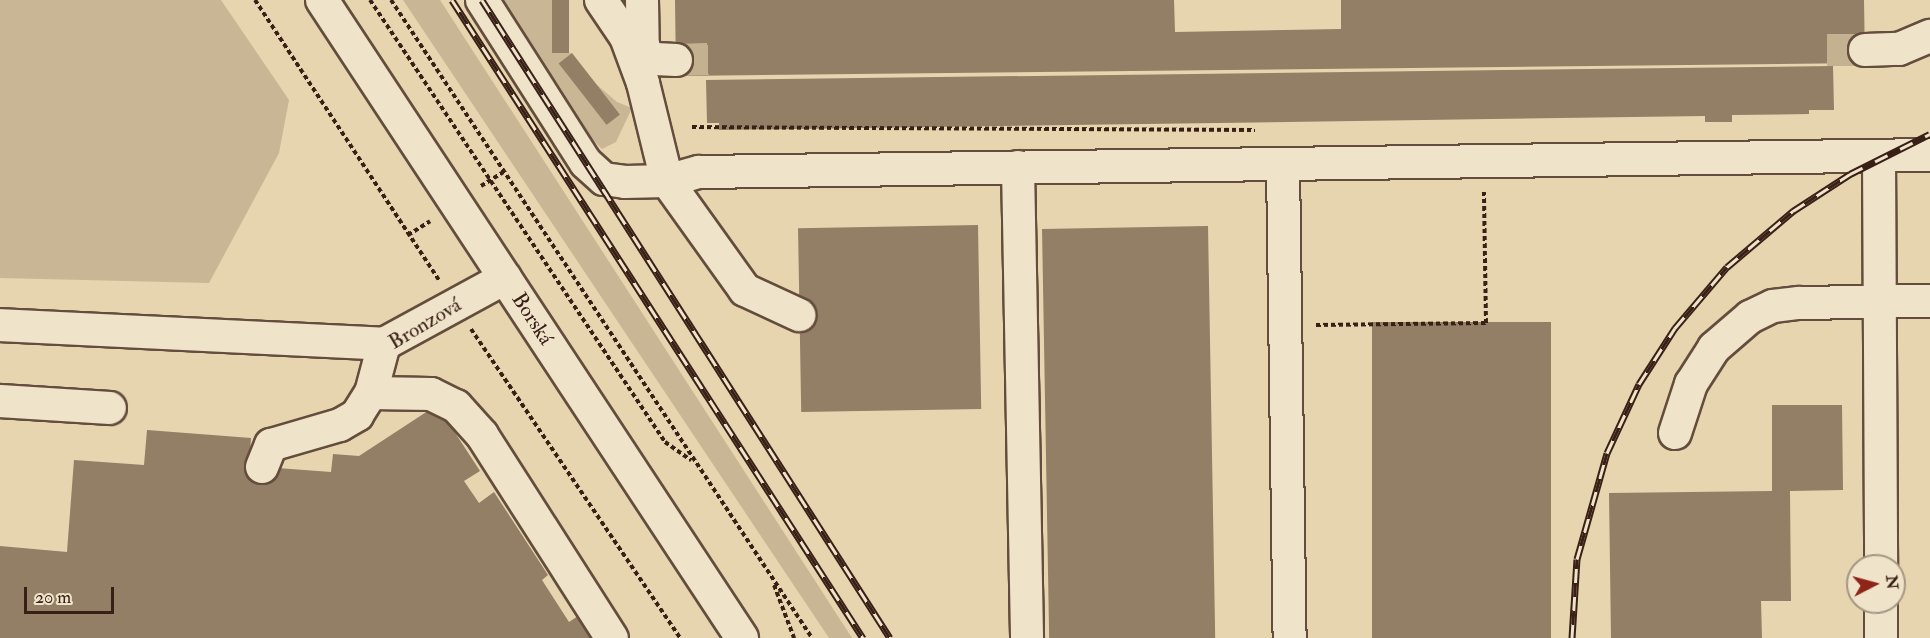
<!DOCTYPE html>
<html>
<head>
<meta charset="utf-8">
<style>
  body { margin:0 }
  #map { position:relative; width:1930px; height:638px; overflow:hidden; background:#e6d5ae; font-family:"IM FELL Double Pica",serif }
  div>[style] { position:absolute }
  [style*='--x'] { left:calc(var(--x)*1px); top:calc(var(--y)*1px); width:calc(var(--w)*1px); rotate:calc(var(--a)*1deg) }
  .green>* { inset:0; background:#c9b694 }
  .building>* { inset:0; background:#937e66; transform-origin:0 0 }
  .minor-tunnel>* { height:32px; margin-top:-16px; transform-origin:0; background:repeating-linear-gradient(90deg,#c3b190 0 32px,transparent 0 48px) }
  .path>* { height:4px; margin-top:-2px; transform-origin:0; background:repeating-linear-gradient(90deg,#392017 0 4.5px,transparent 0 7.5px) }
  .roads { filter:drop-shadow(2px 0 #644d3d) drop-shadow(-2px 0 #644d3d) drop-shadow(0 2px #644d3d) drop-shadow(0 -2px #644d3d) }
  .minor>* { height:32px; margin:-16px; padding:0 16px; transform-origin:16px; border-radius:16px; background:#efe4ca }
  .rail>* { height:7px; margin-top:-3.5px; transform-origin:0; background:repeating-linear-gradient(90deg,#efe4ca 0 14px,#392017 0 28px); box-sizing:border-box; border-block:2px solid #392017 }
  span { translate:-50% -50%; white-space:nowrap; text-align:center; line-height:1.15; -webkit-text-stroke:4.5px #efe4ca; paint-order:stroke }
  .street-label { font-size:21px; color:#392017 }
  .north { position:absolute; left:1846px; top:554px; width:60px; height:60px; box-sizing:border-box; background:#efe4ca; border:2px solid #a69682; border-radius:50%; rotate:84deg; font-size:16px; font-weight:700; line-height:24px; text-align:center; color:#392017 }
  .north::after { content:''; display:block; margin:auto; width:21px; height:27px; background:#8f2418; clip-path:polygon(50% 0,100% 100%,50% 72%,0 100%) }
  .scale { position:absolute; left:24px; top:587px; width:90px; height:27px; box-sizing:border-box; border:3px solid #392017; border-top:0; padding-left:8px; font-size:18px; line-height:21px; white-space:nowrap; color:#392017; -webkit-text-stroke:4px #efe4ca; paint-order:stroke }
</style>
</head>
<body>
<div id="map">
  <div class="green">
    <div style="clip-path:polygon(0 0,221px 0,289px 100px,279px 153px,209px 283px,0 278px)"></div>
    <div style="clip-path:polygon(403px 0,440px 0,852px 638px,829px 638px)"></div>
    <div style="clip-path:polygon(498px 0,552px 0,554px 53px,572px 53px,559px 64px,607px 125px,620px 114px,596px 84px,617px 102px,632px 108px,616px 142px,602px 149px,582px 129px)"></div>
  </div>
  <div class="building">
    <div style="left:552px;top:0;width:17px;height:53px"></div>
    <div style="clip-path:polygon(675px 0,1174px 0,1175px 32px,1341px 29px,1341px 0,1864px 0,1865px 63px,676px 76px)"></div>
    <div style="left:572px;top:53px;width:78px;height:17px;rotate:52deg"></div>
    <div style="clip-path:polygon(1833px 66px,1834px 110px,1809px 110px,1809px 114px,1732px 115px,1732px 122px,1705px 122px,1705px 116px,719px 130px,719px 123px,707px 123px,706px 80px)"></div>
    <div style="left:978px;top:225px;width:184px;height:180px;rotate:89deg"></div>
    <div style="left:1208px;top:226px;width:412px;height:166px;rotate:89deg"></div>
    <div style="left:1551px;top:322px;width:316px;height:179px;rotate:90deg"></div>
    <div style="clip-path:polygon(437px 405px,480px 471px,464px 481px,479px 503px,494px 492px,548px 575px,542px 580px,569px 622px,578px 616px,593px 638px,0 638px,0 546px,67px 552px,74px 460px,144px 465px,147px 430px,251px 438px,249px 466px,331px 472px,333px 454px,359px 456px)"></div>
    <div style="clip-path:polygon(1772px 405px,1842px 405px,1843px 490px,1790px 491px,1791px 601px,1761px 601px,1762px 638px,1611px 638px,1609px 493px,1772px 491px)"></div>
  </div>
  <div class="minor-tunnel">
    <div style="--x:1827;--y:50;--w:38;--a:0"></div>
    <div style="--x:676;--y:60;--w:37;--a:-2"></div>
  </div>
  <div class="path">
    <div style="--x:255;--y:0;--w:335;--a:56.7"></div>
    <div style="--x:370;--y:0;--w:531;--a:56.28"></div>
    <div style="--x:665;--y:442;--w:32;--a:35"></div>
    <div style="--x:391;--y:0;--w:764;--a:56.58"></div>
    <div style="--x:692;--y:127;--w:563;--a:0.31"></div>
    <div style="--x:481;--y:186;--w:26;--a:-32"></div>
    <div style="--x:408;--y:235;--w:26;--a:-32"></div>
    <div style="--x:1316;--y:325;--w:170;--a:-0.7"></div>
    <div style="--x:1486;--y:323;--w:131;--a:-90.9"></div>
    <div style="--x:471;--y:329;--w:373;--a:55.9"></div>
    <div style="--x:774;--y:585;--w:57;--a:69.3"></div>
  </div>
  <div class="roads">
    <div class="minor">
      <div style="--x:322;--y:0;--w:764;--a:56.64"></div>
      <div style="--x:482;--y:0;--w:193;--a:57.5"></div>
      <div style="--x:586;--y:163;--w:24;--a:42"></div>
      <div style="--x:604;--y:179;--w:21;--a:8"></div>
      <div style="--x:625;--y:182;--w:42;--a:-1.4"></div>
      <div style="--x:667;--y:181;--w:33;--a:-16"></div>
      <div style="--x:699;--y:172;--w:1231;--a:-0.79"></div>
      <div style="--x:601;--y:0;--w:45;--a:56"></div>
      <div style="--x:626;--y:37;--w:49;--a:69.7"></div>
      <div style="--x:643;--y:83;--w:101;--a:76.2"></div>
      <div style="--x:667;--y:181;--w:134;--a:54.4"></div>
      <div style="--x:745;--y:290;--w:60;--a:24.8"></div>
      <div style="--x:642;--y:0;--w:62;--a:89.1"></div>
      <div style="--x:642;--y:43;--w:13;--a:67"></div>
      <div style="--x:647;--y:55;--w:9;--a:27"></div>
      <div style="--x:655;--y:59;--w:21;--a:3"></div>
      <div style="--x:1865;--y:50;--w:34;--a:-2"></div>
      <div style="--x:1899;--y:49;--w:34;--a:-23"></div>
      <div style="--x:1879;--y:156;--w:410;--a:89.7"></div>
      <div style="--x:1283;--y:164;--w:474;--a:89.2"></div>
      <div style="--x:1018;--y:167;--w:471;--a:88.9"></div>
      <div style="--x:0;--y:325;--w:384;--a:2.8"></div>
      <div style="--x:371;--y:393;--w:60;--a:1"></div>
      <div style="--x:431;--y:394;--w:28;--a:26"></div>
      <div style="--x:456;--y:406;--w:39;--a:48"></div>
      <div style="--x:482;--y:435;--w:241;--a:57.4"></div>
      <div style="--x:0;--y:401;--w:110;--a:3.6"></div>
      <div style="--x:1675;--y:433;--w:52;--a:-71.9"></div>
      <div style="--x:1691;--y:384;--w:43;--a:-57.4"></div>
      <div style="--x:1714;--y:348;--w:48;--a:-40.7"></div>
      <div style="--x:1750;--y:317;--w:25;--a:-26"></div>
      <div style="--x:1773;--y:306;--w:26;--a:-7"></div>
      <div style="--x:1799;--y:303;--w:131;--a:-0.9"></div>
      <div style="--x:262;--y:467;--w:24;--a:-68"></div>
      <div style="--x:271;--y:445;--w:72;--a:-16.2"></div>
      <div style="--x:340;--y:425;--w:20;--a:-30"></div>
      <div style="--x:357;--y:415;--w:26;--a:-58"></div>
      <div style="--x:371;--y:393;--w:51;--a:-75.1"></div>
      <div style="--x:384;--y:344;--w:138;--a:-28.6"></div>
      <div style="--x:1881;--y:638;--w:36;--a:-90"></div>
    </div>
  </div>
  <div class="rail">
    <div style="--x:452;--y:0;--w:759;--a:57.21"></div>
    <div style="--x:482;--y:0;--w:757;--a:57.4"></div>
    <div style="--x:1572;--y:638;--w:79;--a:-86.4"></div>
    <div style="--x:1577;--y:559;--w:110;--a:-74.2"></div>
    <div style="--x:1607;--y:453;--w:76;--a:-65.1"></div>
    <div style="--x:1639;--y:384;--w:67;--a:-57.3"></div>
    <div style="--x:1675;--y:328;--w:80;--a:-49.6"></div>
    <div style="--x:1727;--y:267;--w:87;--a:-40.3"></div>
    <div style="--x:1793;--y:211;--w:68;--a:-33"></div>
    <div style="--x:1850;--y:174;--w:89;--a:-26.6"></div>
  </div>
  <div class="street-label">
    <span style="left:532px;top:319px;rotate:57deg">Borská</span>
    <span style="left:425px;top:324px;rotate:-31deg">Bronzová</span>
  </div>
  <div class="north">N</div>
  <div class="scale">20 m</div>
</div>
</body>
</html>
